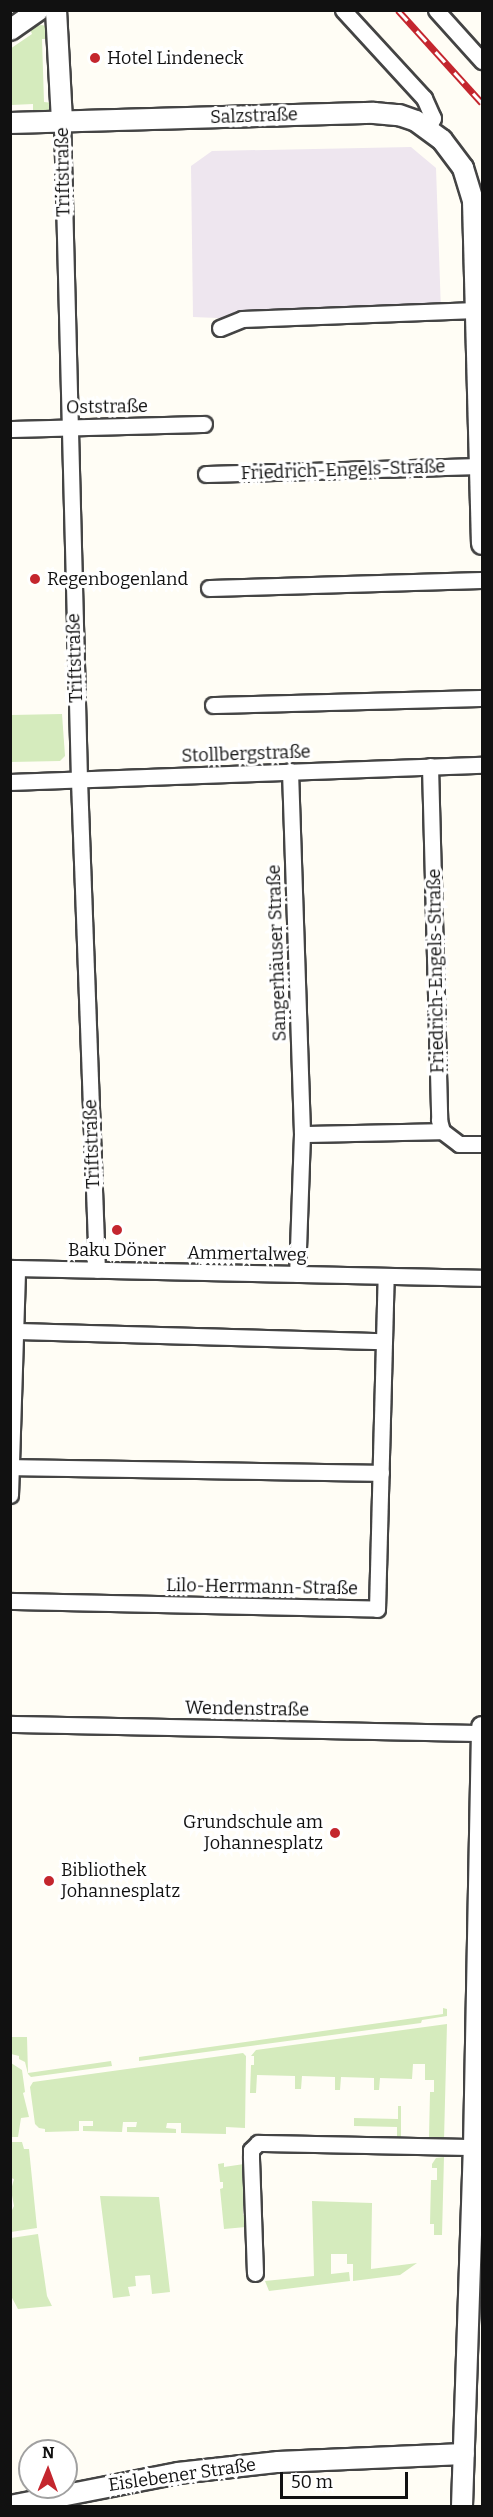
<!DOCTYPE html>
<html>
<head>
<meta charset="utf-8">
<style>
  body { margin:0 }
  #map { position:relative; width:493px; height:2517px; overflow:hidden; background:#fffdf5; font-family:Bitter,serif }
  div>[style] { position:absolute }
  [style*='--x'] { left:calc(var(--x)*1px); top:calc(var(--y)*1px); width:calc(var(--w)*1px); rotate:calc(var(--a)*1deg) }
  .industrial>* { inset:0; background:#eee6ef }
  .green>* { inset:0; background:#d5ebbd }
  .roads { filter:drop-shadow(2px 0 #444) drop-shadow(-2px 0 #444) drop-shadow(0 2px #444) drop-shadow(0 -2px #444) }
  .minor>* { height:15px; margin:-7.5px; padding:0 7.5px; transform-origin:7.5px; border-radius:7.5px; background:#fff }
  .tertiary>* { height:20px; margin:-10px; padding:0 10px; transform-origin:10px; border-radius:10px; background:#fff }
  .rail>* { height:7px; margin-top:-3.5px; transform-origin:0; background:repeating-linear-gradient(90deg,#fff 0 14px,#c4262e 0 28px); box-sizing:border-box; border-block:2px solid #c4262e }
  .dots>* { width:16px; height:16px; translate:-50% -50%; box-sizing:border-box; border:3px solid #fff; border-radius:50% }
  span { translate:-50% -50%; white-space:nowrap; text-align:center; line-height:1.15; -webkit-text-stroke:6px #fff; paint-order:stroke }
  .poi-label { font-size:18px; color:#111 }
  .left { translate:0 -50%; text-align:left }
  .right { translate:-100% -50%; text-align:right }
  .street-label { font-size:18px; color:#111 }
  .frame { position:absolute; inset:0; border:12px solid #111; pointer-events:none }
  .north { position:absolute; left:18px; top:2439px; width:60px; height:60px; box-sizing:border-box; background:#fff; border:2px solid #a0a0a0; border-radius:50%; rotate:1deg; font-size:16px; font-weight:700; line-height:24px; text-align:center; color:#111 }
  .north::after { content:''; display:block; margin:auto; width:21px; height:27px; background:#c4262e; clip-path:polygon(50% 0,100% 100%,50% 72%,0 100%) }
  .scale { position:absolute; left:280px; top:2472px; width:128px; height:27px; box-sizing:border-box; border:3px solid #111; border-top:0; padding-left:8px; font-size:18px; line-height:21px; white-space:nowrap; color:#111; -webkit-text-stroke:4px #fff; paint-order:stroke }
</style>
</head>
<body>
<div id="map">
  <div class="industrial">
    <div style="clip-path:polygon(411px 147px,436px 168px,441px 311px,242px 319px,193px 317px,191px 166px,212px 151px)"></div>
  </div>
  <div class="green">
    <div style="clip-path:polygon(42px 25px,49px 27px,52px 39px,42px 39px,44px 102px,54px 103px,48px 112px,33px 113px,33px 104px,11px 105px,10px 49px,32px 34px,30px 29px,34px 26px)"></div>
    <div style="clip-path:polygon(62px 714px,65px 756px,60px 761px,11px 762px,11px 715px)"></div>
    <div style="clip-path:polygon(443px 2008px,447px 2009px,447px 2016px,422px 2020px,421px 2023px,139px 2061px,139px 2057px,443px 2014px)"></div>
    <div style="clip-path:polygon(447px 2024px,444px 2140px,416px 2140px,416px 2137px,429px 2137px,430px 2092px,434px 2092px,434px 2080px,425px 2080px,425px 2064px,413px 2064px,412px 2079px,380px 2078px,379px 2090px,374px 2090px,374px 2078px,341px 2077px,340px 2090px,335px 2090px,335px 2077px,302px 2076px,301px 2089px,295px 2089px,295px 2076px,257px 2075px,256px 2093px,250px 2093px,251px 2065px,254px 2065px,254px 2056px,251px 2056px,256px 2050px)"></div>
    <div style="clip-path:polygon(11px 2037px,27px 2037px,28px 2073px,111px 2061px,112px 2066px,31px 2077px,28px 2074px,25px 2062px,19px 2059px,19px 2056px,11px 2054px,11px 2057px)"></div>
    <div style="clip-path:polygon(243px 2053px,246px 2056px,245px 2128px,226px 2127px,226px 2134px,181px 2133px,181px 2123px,167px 2123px,166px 2128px,176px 2129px,176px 2133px,127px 2132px,127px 2127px,136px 2127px,137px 2122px,123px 2122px,122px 2132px,83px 2131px,83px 2126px,93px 2126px,93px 2121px,79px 2121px,79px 2131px,45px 2132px,45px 2129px,39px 2128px,35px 2124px,30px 2087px,33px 2082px)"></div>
    <div style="clip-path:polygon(11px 2063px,22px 2070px,25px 2092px,23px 2093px,29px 2117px,21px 2118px,18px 2137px,11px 2137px)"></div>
    <div style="clip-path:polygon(398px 2106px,401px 2106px,401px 2139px,397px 2139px,397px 2127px,354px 2126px,354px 2118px,398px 2119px)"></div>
    <div style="clip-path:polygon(11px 2142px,22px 2142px,24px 2149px,29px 2149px,37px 2228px,11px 2232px,11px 2212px,14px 2206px,11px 2190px,14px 2179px,11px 2178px)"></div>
    <div style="clip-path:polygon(444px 2157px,442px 2235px,434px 2235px,434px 2224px,430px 2224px,431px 2180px,437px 2180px,437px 2168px,432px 2168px,432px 2164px,436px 2158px)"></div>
    <div style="clip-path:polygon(224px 2163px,224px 2167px,244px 2164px,245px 2206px,243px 2206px,243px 2215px,245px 2216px,246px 2227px,224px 2229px,220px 2189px,223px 2188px,223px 2182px,220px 2182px,218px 2164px)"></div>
    <div style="clip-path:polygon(100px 2196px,159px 2197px,170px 2292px,152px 2294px,150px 2275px,135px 2276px,136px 2286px,128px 2287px,130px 2296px,113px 2298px)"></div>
    <div style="clip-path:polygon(312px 2201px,372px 2203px,371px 2269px,417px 2263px,400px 2275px,353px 2281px,353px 2264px,347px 2264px,347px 2254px,331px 2254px,331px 2274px,349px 2272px,350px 2281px,269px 2291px,265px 2281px,314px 2276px)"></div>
    <div style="clip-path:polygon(38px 2234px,47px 2296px,52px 2306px,18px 2309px,11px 2296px,11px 2238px)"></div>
  </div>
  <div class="roads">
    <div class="minor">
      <div style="--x:343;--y:10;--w:120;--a:47.4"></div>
      <div style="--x:424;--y:98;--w:22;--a:66"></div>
      <div style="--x:433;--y:118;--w:11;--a:117"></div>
      <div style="--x:436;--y:10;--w:69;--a:48"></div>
      <div style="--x:62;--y:121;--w:659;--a:88.52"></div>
      <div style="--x:79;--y:780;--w:490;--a:87.9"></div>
      <div style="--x:220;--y:328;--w:24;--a:-22"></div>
      <div style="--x:242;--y:319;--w:234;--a:-2.2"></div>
      <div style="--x:10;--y:429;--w:194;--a:-1.5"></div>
      <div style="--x:206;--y:474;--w:274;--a:-1.7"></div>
      <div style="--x:209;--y:588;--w:273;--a:-1.7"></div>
      <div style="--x:213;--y:705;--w:269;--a:-1.5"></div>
      <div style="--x:430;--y:766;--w:354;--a:88.5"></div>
      <div style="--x:439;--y:1120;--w:11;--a:75"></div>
      <div style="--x:442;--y:1131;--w:21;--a:37"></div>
      <div style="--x:459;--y:1144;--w:23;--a:0"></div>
      <div style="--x:290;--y:771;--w:363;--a:88.1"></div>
      <div style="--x:302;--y:1134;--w:140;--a:92"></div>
      <div style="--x:10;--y:782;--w:472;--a:-2.1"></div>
      <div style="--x:302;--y:1134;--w:140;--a:-1.2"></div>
      <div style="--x:10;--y:1268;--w:472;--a:1.2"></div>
      <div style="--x:16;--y:1331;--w:368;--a:1.6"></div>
      <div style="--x:11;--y:1467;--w:370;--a:0.9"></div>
      <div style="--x:10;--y:1495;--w:227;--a:-88.2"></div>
      <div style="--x:10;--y:1601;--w:367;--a:1.2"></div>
      <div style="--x:377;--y:1609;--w:333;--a:-88.5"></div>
      <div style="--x:10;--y:1724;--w:472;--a:1.1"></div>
      <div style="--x:255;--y:2273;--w:117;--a:-92"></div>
      <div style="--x:251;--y:2156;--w:6;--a:-90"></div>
      <div style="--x:251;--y:2150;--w:10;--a:-45"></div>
      <div style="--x:258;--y:2143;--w:216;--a:1.1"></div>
    </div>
    <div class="tertiary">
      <div style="--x:56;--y:10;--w:111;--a:86.9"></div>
      <div style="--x:10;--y:30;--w:35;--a:-35"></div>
      <div style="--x:10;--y:123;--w:364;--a:-1.6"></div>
      <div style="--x:374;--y:113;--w:25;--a:5"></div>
      <div style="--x:399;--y:115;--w:18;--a:19"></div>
      <div style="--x:416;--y:121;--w:32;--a:36"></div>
      <div style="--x:442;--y:140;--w:35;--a:53"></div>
      <div style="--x:463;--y:168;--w:34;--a:73"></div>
      <div style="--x:473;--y:201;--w:343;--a:88.5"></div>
      <div style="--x:10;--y:2506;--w:171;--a:-11.1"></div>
      <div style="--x:178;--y:2473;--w:101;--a:-6.3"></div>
      <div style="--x:278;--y:2462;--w:186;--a:-2.5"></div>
      <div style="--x:462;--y:2506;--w:359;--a:-88.1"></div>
      <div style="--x:474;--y:2147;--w:420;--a:-88.9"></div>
    </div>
  </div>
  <div class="rail">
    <div style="--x:398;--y:10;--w:125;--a:47.9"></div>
  </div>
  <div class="dots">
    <div style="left:95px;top:58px;background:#c4262e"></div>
    <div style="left:35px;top:579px;background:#c4262e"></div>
    <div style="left:117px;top:1230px;background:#c4262e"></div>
    <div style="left:335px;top:1833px;background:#c4262e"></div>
    <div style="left:49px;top:1881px;background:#c4262e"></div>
  </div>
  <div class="poi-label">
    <span class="left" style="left:107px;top:58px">Hotel Lindeneck</span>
    <span class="left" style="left:47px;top:579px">Regenbogenland</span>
    <span style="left:117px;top:1250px">Baku Döner</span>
    <span class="right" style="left:323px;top:1833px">Grundschule am<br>Johannesplatz</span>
    <span class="left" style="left:61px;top:1881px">Bibliothek<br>Johannesplatz</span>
  </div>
  <div class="street-label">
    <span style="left:254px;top:116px;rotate:-2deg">Salzstraße</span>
    <span style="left:63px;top:172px;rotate:-91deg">Triftstraße</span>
    <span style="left:107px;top:407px;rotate:-1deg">Oststraße</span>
    <span style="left:343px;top:470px;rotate:-2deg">Friedrich-Engels-Straße</span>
    <span style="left:75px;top:658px;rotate:-92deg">Triftstraße</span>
    <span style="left:246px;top:754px;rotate:-2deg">Stollbergstraße</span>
    <span style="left:277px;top:953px;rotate:-92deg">Sangerhäuser Straße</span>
    <span style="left:436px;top:971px;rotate:-91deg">Friedrich-Engels-Straße</span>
    <span style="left:92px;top:1144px;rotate:-92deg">Triftstraße</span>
    <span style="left:247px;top:1254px;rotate:1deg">Ammertalweg</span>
    <span style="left:262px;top:1587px;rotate:1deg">Lilo-Herrmann-Straße</span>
    <span style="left:247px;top:1709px;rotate:1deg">Wendenstraße</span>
    <span style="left:182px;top:2475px;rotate:-8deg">Eislebener Straße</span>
  </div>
  <div class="frame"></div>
  <div class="north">N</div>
  <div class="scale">50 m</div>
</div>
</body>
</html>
